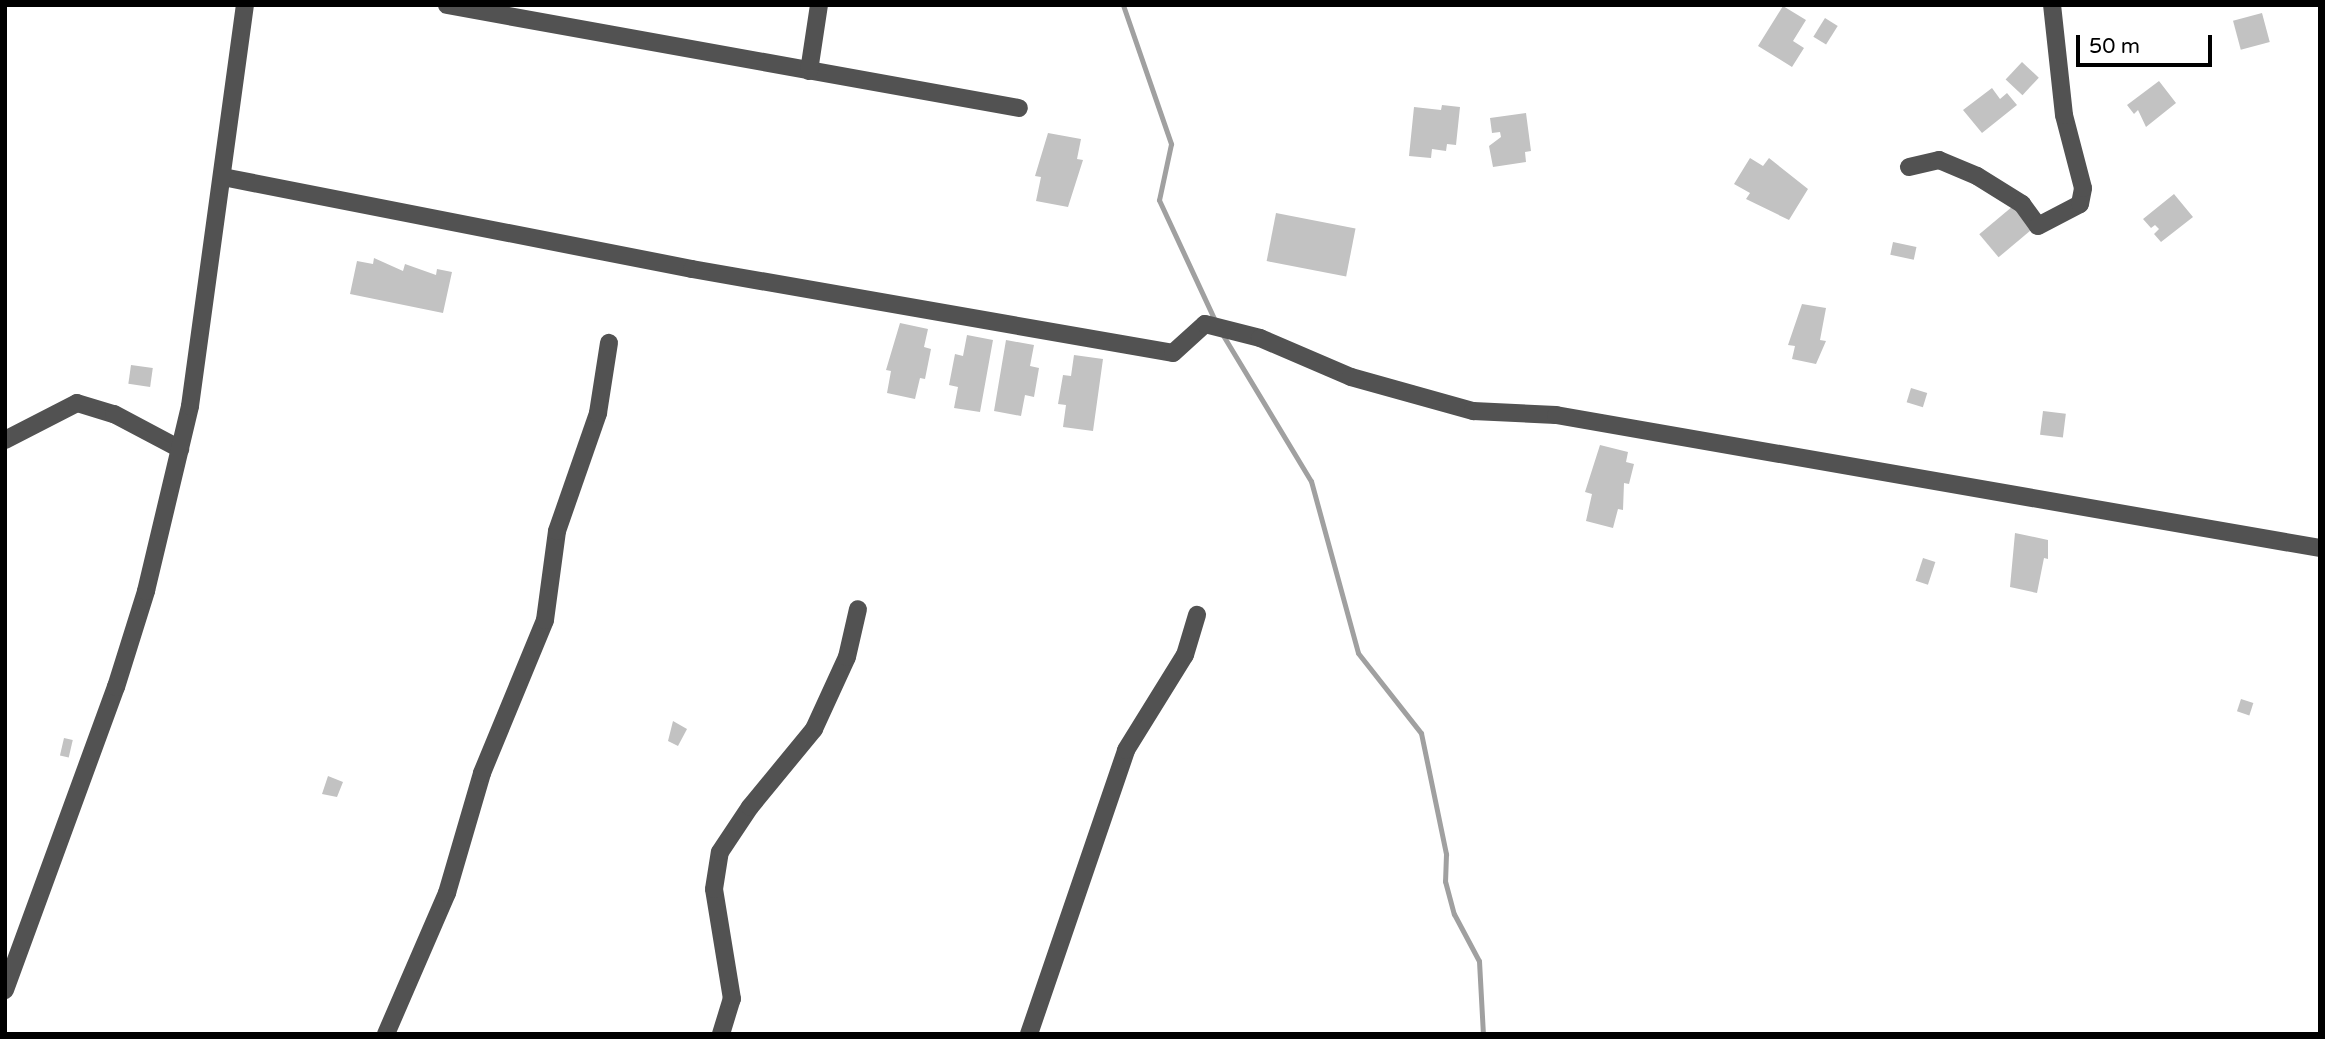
<!DOCTYPE html>
<html>
<head>
<meta charset="utf-8">
<style>
  body { margin:0 }
  #map { position:relative; width:2325px; height:1039px; overflow:hidden; background:#fff; font-family:"Varela Round",sans-serif }
  div>[style] { position:absolute }
  [style*='--x'] { left:calc(var(--x)*1px); top:calc(var(--y)*1px); width:calc(var(--w)*1px); rotate:calc(var(--a)*1deg) }
  .stream>* { height:5px; margin:-2.5px; padding:0 2.5px; transform-origin:2.5px; border-radius:2.5px; background:#a0a0a0 }
  .building>* { inset:0; background:#c2c2c2; transform-origin:0 0 }
  .minor>* { height:18px; margin:-9px; padding:0 9px; transform-origin:9px; border-radius:9px; background:#525252 }
  span { translate:-50% -50%; white-space:nowrap; text-align:center; line-height:1.15; -webkit-text-stroke:5px #fff; paint-order:stroke }
  .frame { position:absolute; inset:0; border:7px solid #000; pointer-events:none }
  .scale { position:absolute; left:2076px; top:35px; width:136px; height:32px; box-sizing:border-box; border:4px solid #000; border-top:0; padding-left:9px; font-size:21px; line-height:24px; white-space:nowrap; color:#000; -webkit-text-stroke:5px #fff; paint-order:stroke }
</style>
</head>
<body>
<div id="map">
  <div class="stream">
    <div style="--x:1123;--y:5;--w:147;--a:70.9"></div>
    <div style="--x:1171;--y:144;--w:57;--a:102.1"></div>
    <div style="--x:1159;--y:200;--w:136;--a:65.1"></div>
    <div style="--x:1221;--y:332;--w:174;--a:58.9"></div>
    <div style="--x:1311;--y:481;--w:178;--a:74.7"></div>
    <div style="--x:1358;--y:653;--w:102;--a:51.8"></div>
    <div style="--x:1421;--y:733;--w:124;--a:78.3"></div>
    <div style="--x:1446;--y:854;--w:27;--a:92"></div>
    <div style="--x:1445;--y:881;--w:34;--a:75"></div>
    <div style="--x:1454;--y:914;--w:53;--a:62"></div>
    <div style="--x:1479;--y:961;--w:73;--a:86.9"></div>
  </div>
  <div class="building">
    <div style="clip-path:polygon(1783px 6px,1806px 20px,1793px 41px,1804px 48px,1792px 67px,1758px 46px)"></div>
    <div style="left:2262px;top:13px;width:30px;height:30px;rotate:75deg"></div>
    <div style="left:1825px;top:18px;width:15px;height:22px;rotate:32deg"></div>
    <div style="left:2022px;top:62px;width:23px;height:24px;rotate:43deg"></div>
    <div style="clip-path:polygon(2159px 81px,2176px 103px,2146px 127px,2138px 110px,2134px 114px,2127px 105px)"></div>
    <div style="clip-path:polygon(1992px 88px,2000px 99px,2007px 93px,2017px 105px,1982px 133px,1963px 110px)"></div>
    <div style="clip-path:polygon(1442px 105px,1460px 107px,1456px 145px,1447px 144px,1446px 151px,1432px 149px,1431px 158px,1409px 156px,1414px 107px,1441px 110px)"></div>
    <div style="clip-path:polygon(1526px 113px,1531px 151px,1525px 152px,1526px 162px,1493px 167px,1489px 146px,1501px 137px,1500px 132px,1492px 133px,1490px 118px)"></div>
    <div style="clip-path:polygon(1048px 133px,1081px 139px,1077px 159px,1083px 160px,1068px 207px,1036px 201px,1041px 177px,1035px 176px)"></div>
    <div style="clip-path:polygon(1750px 158px,1763px 166px,1769px 158px,1808px 189px,1789px 220px,1746px 199px,1750px 193px,1734px 184px)"></div>
    <div style="clip-path:polygon(2174px 194px,2193px 217px,2161px 242px,2154px 234px,2159px 229px,2155px 225px,2151px 228px,2143px 219px)"></div>
    <div style="left:2013px;top:206px;width:30px;height:44px;rotate:50deg"></div>
    <div style="left:1276px;top:213px;width:81px;height:49px;rotate:11deg"></div>
    <div style="left:1893px;top:242px;width:24px;height:13px;rotate:12deg"></div>
    <div style="clip-path:polygon(374px 258px,403px 271px,405px 264px,436px 275px,437px 269px,452px 272px,443px 313px,350px 294px,357px 261px,373px 264px)"></div>
    <div style="clip-path:polygon(1802px 304px,1826px 308px,1820px 340px,1826px 341px,1816px 364px,1792px 359px,1795px 346px,1788px 345px)"></div>
    <div style="clip-path:polygon(900px 323px,928px 329px,924px 347px,931px 349px,925px 379px,920px 378px,915px 399px,887px 393px,891px 371px,886px 370px)"></div>
    <div style="clip-path:polygon(967px 335px,993px 340px,980px 412px,954px 408px,958px 387px,949px 385px,955px 354px,963px 356px)"></div>
    <div style="clip-path:polygon(1006px 340px,1034px 345px,1030px 366px,1039px 368px,1034px 397px,1025px 395px,1021px 416px,994px 411px)"></div>
    <div style="clip-path:polygon(1074px 355px,1103px 359px,1093px 431px,1063px 427px,1066px 405px,1058px 404px,1063px 375px,1071px 376px)"></div>
    <div style="left:131px;top:365px;width:22px;height:19px;rotate:8deg"></div>
    <div style="left:1911px;top:388px;width:17px;height:15px;rotate:17deg"></div>
    <div style="left:2043px;top:411px;width:23px;height:24px;rotate:7deg"></div>
    <div style="clip-path:polygon(1600px 445px,1628px 452px,1626px 462px,1634px 464px,1629px 484px,1624px 483px,1623px 510px,1618px 509px,1613px 528px,1586px 521px,1592px 494px,1585px 492px)"></div>
    <div style="clip-path:polygon(2015px 533px,2048px 540px,2048px 559px,2044px 558px,2037px 593px,2010px 587px)"></div>
    <div style="left:1923px;top:558px;width:13px;height:24px;rotate:18deg"></div>
    <div style="left:2241px;top:699px;width:13px;height:13px;rotate:18deg"></div>
    <div style="clip-path:polygon(673px 721px,687px 729px,678px 746px,668px 741px)"></div>
    <div style="left:64px;top:738px;width:9px;height:18px;rotate:13deg"></div>
    <div style="clip-path:polygon(328px 776px,343px 782px,337px 797px,322px 794px)"></div>
  </div>
  <div class="minor">
    <div style="--x:447;--y:5;--w:581;--a:10.21"></div>
    <div style="--x:809;--y:71;--w:67;--a:-81.4"></div>
    <div style="--x:1909;--y:167;--w:31;--a:-13"></div>
    <div style="--x:1939;--y:160;--w:41;--a:22.8"></div>
    <div style="--x:1977;--y:176;--w:53;--a:31.9"></div>
    <div style="--x:2022;--y:204;--w:27;--a:54"></div>
    <div style="--x:2038;--y:226;--w:47;--a:-27.6"></div>
    <div style="--x:2080;--y:204;--w:16;--a:-79"></div>
    <div style="--x:2083;--y:188;--w:75;--a:-104.6"></div>
    <div style="--x:2064;--y:115;--w:111;--a:-96.2"></div>
    <div style="--x:223;--y:177;--w:478;--a:11.1"></div>
    <div style="--x:692;--y:269;--w:488;--a:9.9"></div>
    <div style="--x:1173;--y:353;--w:43;--a:-42.2"></div>
    <div style="--x:1205;--y:324;--w:57;--a:14.3"></div>
    <div style="--x:1260;--y:338;--w:99;--a:23.2"></div>
    <div style="--x:1351;--y:377;--w:127;--a:15.6"></div>
    <div style="--x:1473;--y:411;--w:83;--a:2.8"></div>
    <div style="--x:1556;--y:415;--w:775;--a:9.88"></div>
    <div style="--x:5;--y:440;--w:81;--a:-27.2"></div>
    <div style="--x:77;--y:403;--w:39;--a:17"></div>
    <div style="--x:114;--y:414;--w:75;--a:27.9"></div>
    <div style="--x:5;--y:990;--w:323;--a:-69.9"></div>
    <div style="--x:116;--y:687;--w:101;--a:-72.6"></div>
    <div style="--x:146;--y:591;--w:190;--a:-76.6"></div>
    <div style="--x:190;--y:406;--w:405;--a:-82.2"></div>
    <div style="--x:386;--y:1034;--w:154;--a:-66.6"></div>
    <div style="--x:447;--y:893;--w:125;--a:-73.7"></div>
    <div style="--x:482;--y:773;--w:165;--a:-67.6"></div>
    <div style="--x:545;--y:620;--w:90;--a:-82.3"></div>
    <div style="--x:557;--y:531;--w:125;--a:-70.8"></div>
    <div style="--x:598;--y:413;--w:71;--a:-81.1"></div>
    <div style="--x:721;--y:1034;--w:37;--a:-73"></div>
    <div style="--x:732;--y:999;--w:111;--a:-99.3"></div>
    <div style="--x:714;--y:889;--w:37;--a:-81"></div>
    <div style="--x:720;--y:852;--w:54;--a:-56.3"></div>
    <div style="--x:750;--y:807;--w:101;--a:-50.6"></div>
    <div style="--x:814;--y:729;--w:79;--a:-65.4"></div>
    <div style="--x:847;--y:657;--w:49;--a:-77.1"></div>
    <div style="--x:1029;--y:1034;--w:300;--a:-71.1"></div>
    <div style="--x:1126;--y:750;--w:112;--a:-58.2"></div>
    <div style="--x:1185;--y:655;--w:42;--a:-73.3"></div>
  </div>
  <div class="frame"></div>
  <div class="scale">50 m</div>
</div>
</body>
</html>
